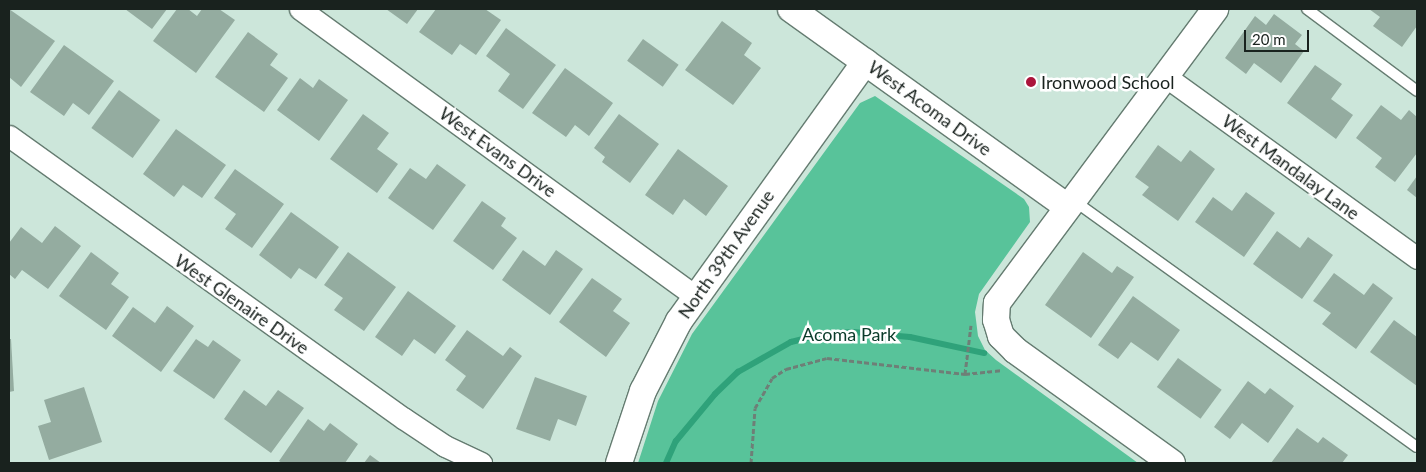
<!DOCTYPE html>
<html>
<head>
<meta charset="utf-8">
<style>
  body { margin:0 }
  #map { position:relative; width:1426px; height:472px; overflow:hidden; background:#cce6da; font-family:Lato,sans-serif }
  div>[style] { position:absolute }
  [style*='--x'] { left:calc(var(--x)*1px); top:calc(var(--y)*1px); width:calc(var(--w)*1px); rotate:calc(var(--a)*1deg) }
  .green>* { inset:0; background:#58c39a }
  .stream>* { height:6px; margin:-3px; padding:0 3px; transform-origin:3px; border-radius:3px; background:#2fa27a }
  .building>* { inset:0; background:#94aca0; transform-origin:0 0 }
  .path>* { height:3px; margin-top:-1.5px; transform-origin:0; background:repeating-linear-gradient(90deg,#6e7f77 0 5px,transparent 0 7.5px) }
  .roads { filter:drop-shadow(1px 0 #657c71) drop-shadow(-1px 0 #657c71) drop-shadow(0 1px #657c71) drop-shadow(0 -1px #657c71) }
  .service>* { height:10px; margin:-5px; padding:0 5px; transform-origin:5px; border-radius:5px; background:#fff }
  .minor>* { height:21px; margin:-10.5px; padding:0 10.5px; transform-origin:10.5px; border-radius:10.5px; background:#fff }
  .tertiary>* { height:26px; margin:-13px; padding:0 13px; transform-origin:13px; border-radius:13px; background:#fff }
  .dots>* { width:14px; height:14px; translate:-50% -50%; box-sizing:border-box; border:2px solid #fff; border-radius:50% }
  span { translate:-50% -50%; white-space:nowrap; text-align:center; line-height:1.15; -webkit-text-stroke:5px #fff; paint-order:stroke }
  .poi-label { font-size:18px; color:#19221e }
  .left { translate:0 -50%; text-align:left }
  .street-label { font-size:18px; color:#19221e }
  .park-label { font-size:18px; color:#0a3b2a }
  .frame { position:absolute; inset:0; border:10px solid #19221e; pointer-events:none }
  .scale { position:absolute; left:1244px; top:30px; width:65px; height:22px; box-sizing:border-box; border:2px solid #19221e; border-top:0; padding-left:6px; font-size:15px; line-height:18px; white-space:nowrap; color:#19221e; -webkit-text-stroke:4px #fff; paint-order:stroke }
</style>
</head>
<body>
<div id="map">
  <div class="green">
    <div style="clip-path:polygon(875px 96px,1024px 199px,1029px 207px,1030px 222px,979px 294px,975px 312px,978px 336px,985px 350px,996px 360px,1138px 463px,638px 463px,658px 401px,692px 334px,860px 103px)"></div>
  </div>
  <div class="stream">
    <div style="--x:666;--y:463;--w:24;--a:-66"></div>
    <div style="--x:676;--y:441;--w:61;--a:-50.3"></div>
    <div style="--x:715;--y:394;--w:32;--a:-44"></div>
    <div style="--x:738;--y:372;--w:61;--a:-29.5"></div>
    <div style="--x:791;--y:342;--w:33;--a:-14"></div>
    <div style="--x:823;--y:334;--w:30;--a:-4"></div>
    <div style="--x:853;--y:332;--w:57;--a:5"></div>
    <div style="--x:910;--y:337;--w:76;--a:12.2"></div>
  </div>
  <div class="building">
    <div style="clip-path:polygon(9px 9px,55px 41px,21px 87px,9px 77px)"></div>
    <div style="clip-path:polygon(125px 9px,167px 9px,152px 29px)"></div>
    <div style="clip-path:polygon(177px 9px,188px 9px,197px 16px,202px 9px,219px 9px,235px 20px,196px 73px,153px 41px)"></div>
    <div style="clip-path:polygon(386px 9px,418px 9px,407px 24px)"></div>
    <div style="clip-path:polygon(436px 9px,485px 9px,501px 20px,476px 55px,460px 44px,452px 55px,419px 32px)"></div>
    <div style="clip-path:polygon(1369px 9px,1417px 9px,1417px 26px,1402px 47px,1373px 26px,1380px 17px)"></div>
    <div style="clip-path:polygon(1274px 14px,1302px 35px,1295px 44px,1304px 51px,1281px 83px,1254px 63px,1246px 74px,1225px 58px,1255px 16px,1266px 25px)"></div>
    <div style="clip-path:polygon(722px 21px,752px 43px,744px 55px,761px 68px,733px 105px,685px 70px)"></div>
    <div style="clip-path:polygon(506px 28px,556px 65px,523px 109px,498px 91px,510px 74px,486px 56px)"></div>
    <div style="clip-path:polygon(248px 32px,278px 54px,270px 65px,288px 78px,264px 112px,215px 77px)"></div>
    <div style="left:643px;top:39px;width:44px;height:27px;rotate:36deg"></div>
    <div style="clip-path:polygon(64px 45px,114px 81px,89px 115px,73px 103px,64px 116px,30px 92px)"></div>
    <div style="clip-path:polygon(1315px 65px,1342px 84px,1331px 99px,1353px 115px,1336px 139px,1287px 103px)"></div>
    <div style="clip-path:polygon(565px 68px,613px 103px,589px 136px,575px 125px,566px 137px,532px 113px)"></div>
    <div style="clip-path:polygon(300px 78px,313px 88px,319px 79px,348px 100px,319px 141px,277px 110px)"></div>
    <div style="left:119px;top:90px;width:51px;height:47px;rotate:36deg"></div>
    <div style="clip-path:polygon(1381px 105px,1401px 120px,1409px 110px,1417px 117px,1417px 153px,1395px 182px,1375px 167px,1382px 158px,1356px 138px)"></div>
    <div style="clip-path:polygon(363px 114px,389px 133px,377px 149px,398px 164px,377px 193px,330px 159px)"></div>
    <div style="clip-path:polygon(619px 114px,659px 144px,630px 183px,602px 162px,605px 157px,594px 148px)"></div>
    <div style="clip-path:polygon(176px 129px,226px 165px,202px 198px,183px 185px,174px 197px,143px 174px)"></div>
    <div style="clip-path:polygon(1158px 145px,1181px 162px,1190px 150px,1215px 169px,1178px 221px,1142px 195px,1149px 187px,1135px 177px)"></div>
    <div style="clip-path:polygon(678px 149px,728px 186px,706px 216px,684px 199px,673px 215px,645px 195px)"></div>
    <div style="clip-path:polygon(437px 164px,466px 185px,433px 230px,388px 198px,410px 168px,426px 179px)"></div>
    <div style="clip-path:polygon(235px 169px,284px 204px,252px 248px,225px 229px,236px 214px,214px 198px)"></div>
    <div style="clip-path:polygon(1417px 176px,1417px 198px,1407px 190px)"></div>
    <div style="clip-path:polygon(1246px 192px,1275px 213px,1244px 257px,1195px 222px,1213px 197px,1232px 211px)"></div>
    <div style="clip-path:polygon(482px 201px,506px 218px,501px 226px,517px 238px,493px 270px,453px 241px)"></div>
    <div style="clip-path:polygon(291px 212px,339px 247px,316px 279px,299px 268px,291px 279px,259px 255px)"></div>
    <div style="clip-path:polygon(55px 226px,81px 246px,48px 289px,22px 270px,15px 279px,9px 274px,9px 243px,21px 227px,42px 243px)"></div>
    <div style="clip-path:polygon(1277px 231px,1300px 248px,1308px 237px,1333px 255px,1302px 299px,1253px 264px)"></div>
    <div style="clip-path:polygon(523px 250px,545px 266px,556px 250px,583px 269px,550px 315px,502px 280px)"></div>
    <div style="clip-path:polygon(91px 252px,119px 273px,111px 284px,129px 297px,106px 330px,59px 296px)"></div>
    <div style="clip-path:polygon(348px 252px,396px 287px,364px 331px,334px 310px,343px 298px,324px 285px)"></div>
    <div style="clip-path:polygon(1083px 252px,1112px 273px,1117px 266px,1134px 277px,1091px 338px,1045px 305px)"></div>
    <div style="clip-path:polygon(1334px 273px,1364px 295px,1373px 283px,1393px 298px,1356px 349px,1322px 324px,1331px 313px,1313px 301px)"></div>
    <div style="clip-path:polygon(592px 278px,622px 299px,613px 311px,630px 323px,606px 357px,559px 322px)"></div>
    <div style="clip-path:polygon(408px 291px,456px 326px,435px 354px,414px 339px,402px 356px,375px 337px)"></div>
    <div style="clip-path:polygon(1133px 296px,1180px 330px,1158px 361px,1131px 342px,1118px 359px,1098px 345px)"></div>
    <div style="clip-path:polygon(167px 306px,194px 326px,161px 372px,112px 336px,133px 307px,155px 323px)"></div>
    <div style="clip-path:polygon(1394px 320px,1417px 337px,1417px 386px,1370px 352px)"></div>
    <div style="clip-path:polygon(467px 330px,503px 356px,510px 347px,522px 356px,483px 409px,456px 390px,466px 376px,445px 360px)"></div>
    <div style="clip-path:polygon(9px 339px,11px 339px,14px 391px,9px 392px)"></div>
    <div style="clip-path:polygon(196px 339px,208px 347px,213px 340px,241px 360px,214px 399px,173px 371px)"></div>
    <div style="left:1178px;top:358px;width:54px;height:36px;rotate:36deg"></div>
    <div style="clip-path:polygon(535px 377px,587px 396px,576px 426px,558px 419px,550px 441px,516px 429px)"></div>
    <div style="clip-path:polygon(1248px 381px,1265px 394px,1270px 388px,1294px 406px,1268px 443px,1242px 423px,1230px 439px,1214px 427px)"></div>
    <div style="clip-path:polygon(84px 387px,102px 442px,49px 460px,38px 426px,51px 422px,44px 400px)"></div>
    <div style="clip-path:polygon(244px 390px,266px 406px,278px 390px,304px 408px,271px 453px,224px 419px)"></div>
    <div style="clip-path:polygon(308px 419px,324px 431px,330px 423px,358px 444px,345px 463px,282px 463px,279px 461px)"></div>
    <div style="clip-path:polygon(1297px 428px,1318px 443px,1323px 437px,1348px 455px,1342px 463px,1271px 463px)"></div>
    <div style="clip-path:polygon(370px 455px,381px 463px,364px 463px)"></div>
  </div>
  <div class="path">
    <div style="--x:965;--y:374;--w:49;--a:-83"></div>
    <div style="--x:751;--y:463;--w:55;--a:-85.8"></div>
    <div style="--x:755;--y:408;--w:34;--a:-60"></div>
    <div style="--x:772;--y:378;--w:17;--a:-33"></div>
    <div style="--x:786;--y:369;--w:42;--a:-15"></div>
    <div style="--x:827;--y:358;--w:139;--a:6.6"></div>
    <div style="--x:965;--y:374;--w:36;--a:-6"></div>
  </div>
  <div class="roads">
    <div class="service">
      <div style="--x:1307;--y:9;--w:137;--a:36.7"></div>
      <div style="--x:1073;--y:200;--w:423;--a:35.7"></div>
    </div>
    <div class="minor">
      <div style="--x:300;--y:9;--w:488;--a:36"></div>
      <div style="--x:1165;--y:76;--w:311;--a:35.8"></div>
      <div style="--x:9;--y:136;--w:485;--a:35.6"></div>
      <div style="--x:403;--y:418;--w:50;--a:33.7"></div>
      <div style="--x:445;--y:446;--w:40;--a:25"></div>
    </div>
    <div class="tertiary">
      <div style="--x:791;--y:9;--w:340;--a:35.6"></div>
      <div style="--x:619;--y:463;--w:76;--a:-71.6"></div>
      <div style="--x:643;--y:391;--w:79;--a:-62.8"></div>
      <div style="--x:679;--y:321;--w:319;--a:-54.3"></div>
      <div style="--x:1172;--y:463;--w:193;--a:-144.3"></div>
      <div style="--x:1015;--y:350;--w:20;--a:-135"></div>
      <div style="--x:1001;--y:336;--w:17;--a:-107"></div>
      <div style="--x:996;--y:320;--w:17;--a:-87"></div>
      <div style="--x:997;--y:303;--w:366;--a:-53.4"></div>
    </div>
  </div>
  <div class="dots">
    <div style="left:1031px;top:82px;background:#ab153b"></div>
  </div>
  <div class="poi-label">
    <span class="left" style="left:1041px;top:82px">Ironwood School</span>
  </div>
  <div class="street-label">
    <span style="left:930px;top:108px;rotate:36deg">West Acoma Drive</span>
    <span style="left:498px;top:152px;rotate:36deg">West Evans Drive</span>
    <span style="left:1291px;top:167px;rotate:36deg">West Mandalay Lane</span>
    <span style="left:726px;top:254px;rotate:-55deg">North 39th Avenue</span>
    <span style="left:242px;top:304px;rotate:35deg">West Glenaire Drive</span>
  </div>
  <div class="park-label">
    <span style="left:849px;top:334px">Acoma Park</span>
  </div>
  <div class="frame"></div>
  <div class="scale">20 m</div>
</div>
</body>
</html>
